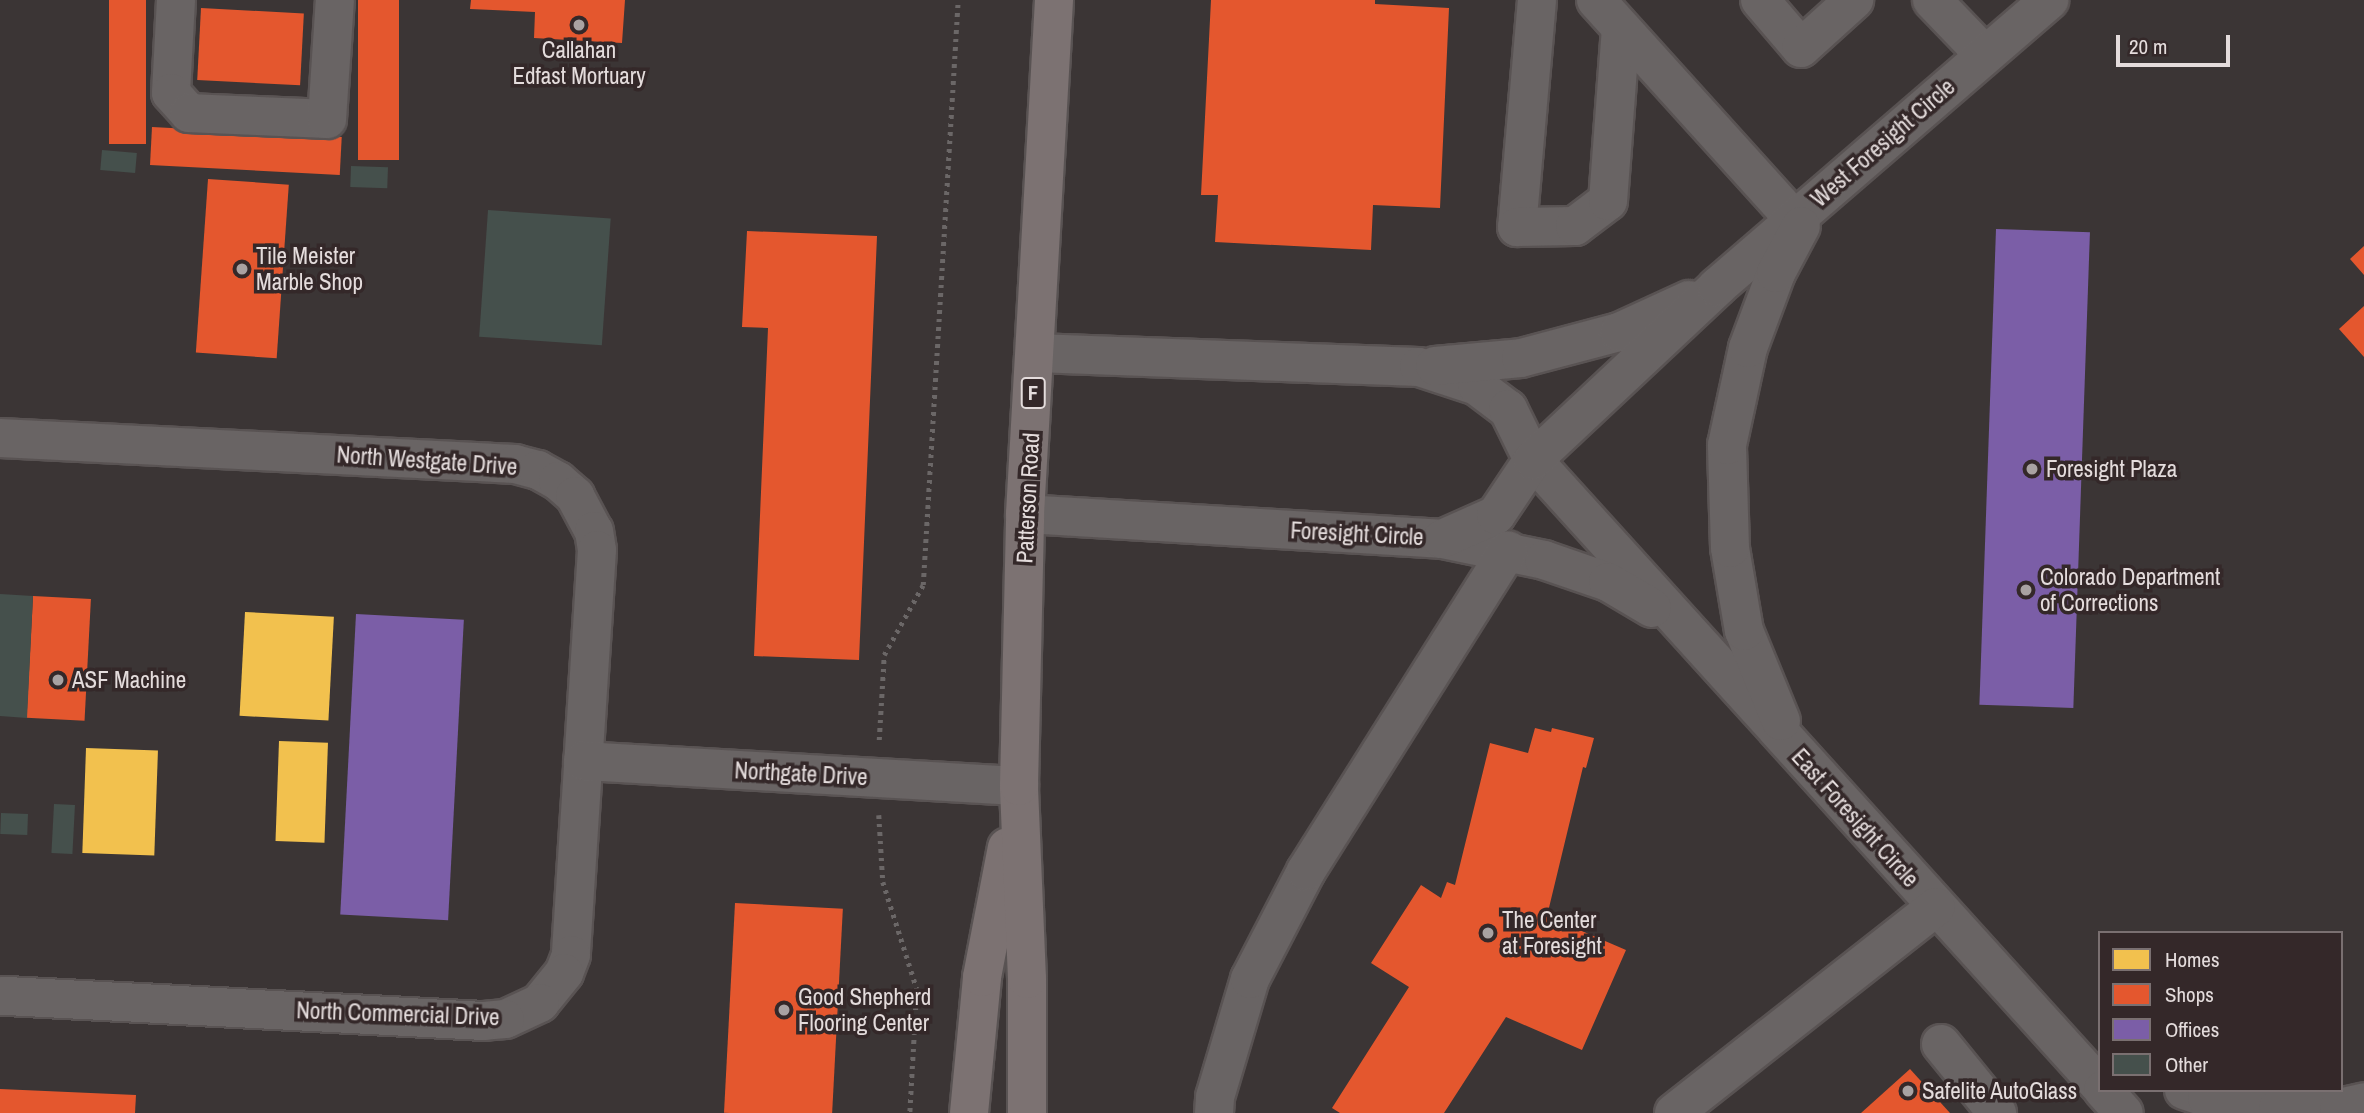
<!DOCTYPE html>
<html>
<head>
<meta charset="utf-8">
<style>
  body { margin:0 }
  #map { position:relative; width:2364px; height:1113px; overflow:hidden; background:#3b3535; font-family:"Archivo Narrow",sans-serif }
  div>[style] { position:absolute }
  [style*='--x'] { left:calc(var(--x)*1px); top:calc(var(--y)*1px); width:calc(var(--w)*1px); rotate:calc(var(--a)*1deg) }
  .homes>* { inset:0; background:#f2c14e; transform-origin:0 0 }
  .shops>* { inset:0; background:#e4572e; transform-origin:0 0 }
  .offices>* { inset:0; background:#7b5ea7; transform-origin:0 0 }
  .building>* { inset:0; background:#45504c; transform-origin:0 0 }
  .path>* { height:4.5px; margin-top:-2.25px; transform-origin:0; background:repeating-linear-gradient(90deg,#6b6767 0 3.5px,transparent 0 8.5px) }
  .roads { filter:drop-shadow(2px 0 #595353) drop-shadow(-2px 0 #595353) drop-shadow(0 2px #595353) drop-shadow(0 -2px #595353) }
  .minor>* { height:38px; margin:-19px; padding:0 19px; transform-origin:19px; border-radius:19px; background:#696464 }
  .major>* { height:38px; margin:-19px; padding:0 19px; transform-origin:19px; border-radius:19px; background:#7c7272 }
  .dots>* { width:19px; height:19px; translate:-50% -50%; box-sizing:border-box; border:4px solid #342829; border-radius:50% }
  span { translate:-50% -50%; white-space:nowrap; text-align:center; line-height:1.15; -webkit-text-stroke:7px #342829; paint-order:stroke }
  .shield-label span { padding:2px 5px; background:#342829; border:2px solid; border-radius:5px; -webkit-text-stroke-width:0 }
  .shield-label { font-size:21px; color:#e4dcdc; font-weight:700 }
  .poi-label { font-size:23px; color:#e4dcdc }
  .left { translate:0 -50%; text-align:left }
  .street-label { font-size:23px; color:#e4dcdc }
  .legend { position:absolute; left:2098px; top:931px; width:245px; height:161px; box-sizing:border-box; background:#342829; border:2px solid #7a7071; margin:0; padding:9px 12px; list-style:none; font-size:21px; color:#e4dcdc }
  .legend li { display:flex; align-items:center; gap:14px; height:35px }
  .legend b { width:35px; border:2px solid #7a7071 }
  .scale { position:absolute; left:2116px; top:35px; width:114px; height:32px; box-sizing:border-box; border:4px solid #e4dcdc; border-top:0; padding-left:9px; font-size:21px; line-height:24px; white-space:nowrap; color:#e4dcdc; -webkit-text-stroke:5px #342829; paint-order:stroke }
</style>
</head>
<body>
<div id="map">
  <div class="homes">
    <div style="left:245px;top:612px;width:89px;height:104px;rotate:3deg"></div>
    <div style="left:279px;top:741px;width:49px;height:100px;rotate:2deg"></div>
    <div style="left:86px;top:748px;width:72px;height:105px;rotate:2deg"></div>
  </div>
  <div class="shops">
    <div style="left:109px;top:0;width:37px;height:144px"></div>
    <div style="left:358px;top:0;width:41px;height:160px"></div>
    <div style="clip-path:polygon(471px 0,625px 0,622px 43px,534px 38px,535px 12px,470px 9px)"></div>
    <div style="clip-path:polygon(1211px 0,1375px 0,1375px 4px,1449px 8px,1440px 208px,1373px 205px,1371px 250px,1215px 242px,1218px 195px,1201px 195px)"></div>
    <div style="left:201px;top:8px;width:103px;height:72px;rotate:3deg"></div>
    <div style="left:152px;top:127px;width:190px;height:38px;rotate:3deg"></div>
    <div style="left:208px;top:179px;width:81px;height:174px;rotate:4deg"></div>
    <div style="clip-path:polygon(747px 231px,877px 236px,859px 660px,754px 656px,768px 328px,742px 327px)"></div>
    <div style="clip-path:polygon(2364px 246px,2364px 275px,2350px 259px)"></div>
    <div style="clip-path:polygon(2364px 306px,2364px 357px,2339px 329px)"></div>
    <div style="left:33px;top:596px;width:58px;height:122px;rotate:3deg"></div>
    <div style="clip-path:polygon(1535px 728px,1551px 732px,1552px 728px,1594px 738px,1586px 768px,1583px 767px,1547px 916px,1626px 950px,1582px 1050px,1506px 1017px,1444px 1113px,1340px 1113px,1332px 1108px,1409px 987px,1371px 963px,1421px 885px,1441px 898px,1447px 882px,1455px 885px,1490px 743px,1528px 753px)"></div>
    <div style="left:735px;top:903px;width:108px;height:210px;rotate:3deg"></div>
    <div style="clip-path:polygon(1910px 1069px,1950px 1113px,1861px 1113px)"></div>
    <div style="clip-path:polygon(0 1089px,136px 1095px,135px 1113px,0 1113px)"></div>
  </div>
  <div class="offices">
    <div style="left:1996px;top:229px;width:94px;height:476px;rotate:2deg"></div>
    <div style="left:356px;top:614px;width:108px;height:301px;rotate:3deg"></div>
  </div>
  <div class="building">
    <div style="left:102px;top:150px;width:35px;height:20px;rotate:5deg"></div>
    <div style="left:351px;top:166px;width:37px;height:21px;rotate:2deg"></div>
    <div style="left:488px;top:210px;width:123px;height:127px;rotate:4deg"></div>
    <div style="clip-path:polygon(0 594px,33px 596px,27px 718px,0 716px)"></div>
    <div style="left:54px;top:804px;width:21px;height:49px;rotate:3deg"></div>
    <div style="left:1px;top:813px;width:27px;height:21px;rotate:2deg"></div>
  </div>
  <div class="path">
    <div style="--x:879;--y:740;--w:85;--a:-86.6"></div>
    <div style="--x:884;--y:655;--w:80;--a:-60.9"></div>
    <div style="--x:923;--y:585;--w:586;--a:-86.58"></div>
    <div style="--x:879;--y:815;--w:67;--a:86.6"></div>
    <div style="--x:883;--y:882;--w:112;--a:72.4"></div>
    <div style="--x:917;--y:989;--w:124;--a:93.2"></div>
  </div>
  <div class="roads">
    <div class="minor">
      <div style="--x:176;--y:0;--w:93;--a:93.1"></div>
      <div style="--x:171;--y:93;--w:27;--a:48"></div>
      <div style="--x:189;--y:113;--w:138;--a:2.5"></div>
      <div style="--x:327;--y:119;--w:119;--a:-86.2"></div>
      <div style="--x:1537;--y:0;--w:228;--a:95"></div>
      <div style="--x:1517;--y:227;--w:58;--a:-1"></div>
      <div style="--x:1575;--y:226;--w:41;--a:-37.1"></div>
      <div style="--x:1608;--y:201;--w:173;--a:-85.7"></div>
      <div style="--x:1596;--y:0;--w:297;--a:47.9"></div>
      <div style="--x:1760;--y:0;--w:63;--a:49.5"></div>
      <div style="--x:1801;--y:48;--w:72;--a:-42.2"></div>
      <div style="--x:1932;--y:0;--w:75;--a:46.1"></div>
      <div style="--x:1035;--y:353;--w:384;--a:2.1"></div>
      <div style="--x:1419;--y:367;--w:61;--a:18.1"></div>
      <div style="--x:1477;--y:386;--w:39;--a:37"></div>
      <div style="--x:1508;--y:409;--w:57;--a:63.9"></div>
      <div style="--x:1533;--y:460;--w:845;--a:47.83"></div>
      <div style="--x:1435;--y:366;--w:86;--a:-5.3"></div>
      <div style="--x:1521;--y:358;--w:101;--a:-14.9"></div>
      <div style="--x:1619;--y:332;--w:77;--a:-24.6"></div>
      <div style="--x:0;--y:438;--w:516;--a:2.89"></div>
      <div style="--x:515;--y:464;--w:24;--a:15"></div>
      <div style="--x:538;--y:470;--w:23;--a:29"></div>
      <div style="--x:558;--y:481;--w:23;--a:41"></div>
      <div style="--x:575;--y:496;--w:40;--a:62"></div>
      <div style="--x:594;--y:531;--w:19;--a:81"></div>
      <div style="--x:597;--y:550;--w:406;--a:93.7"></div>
      <div style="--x:571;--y:955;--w:19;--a:111"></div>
      <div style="--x:564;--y:973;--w:38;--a:129"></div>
      <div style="--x:540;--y:1003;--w:38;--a:155"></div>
      <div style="--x:505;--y:1019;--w:21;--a:175"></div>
      <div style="--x:484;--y:1021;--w:485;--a:-177"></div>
      <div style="--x:1025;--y:514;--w:418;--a:3.4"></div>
      <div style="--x:1442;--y:539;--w:104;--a:11.6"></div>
      <div style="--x:1544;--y:560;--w:68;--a:19"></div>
      <div style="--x:1608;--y:582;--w:51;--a:30.6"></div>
      <div style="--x:1442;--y:539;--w:59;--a:-24"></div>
      <div style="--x:1496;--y:515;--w:66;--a:-56.1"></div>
      <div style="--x:1533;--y:460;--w:253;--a:-43.2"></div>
      <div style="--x:1717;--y:287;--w:439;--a:-40.8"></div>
      <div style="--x:1781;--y:721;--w:97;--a:-112.3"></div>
      <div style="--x:1744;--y:631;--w:84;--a:-99.6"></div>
      <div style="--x:1730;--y:548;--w:103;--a:-91.7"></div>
      <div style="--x:1727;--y:445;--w:99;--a:-77.8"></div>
      <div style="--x:1748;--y:348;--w:80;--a:-69.5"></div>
      <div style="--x:1776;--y:273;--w:53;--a:-62"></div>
      <div style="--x:583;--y:761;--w:437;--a:3.3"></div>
      <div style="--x:1941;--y:1044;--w:89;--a:50.9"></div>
      <div style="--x:2103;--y:1090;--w:31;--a:48"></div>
      <div style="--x:2184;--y:1090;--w:24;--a:19"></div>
      <div style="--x:2207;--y:1098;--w:72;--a:8"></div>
      <div style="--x:2278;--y:1108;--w:61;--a:0"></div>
      <div style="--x:2339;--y:1108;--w:26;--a:-13"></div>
      <div style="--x:1214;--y:1113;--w:16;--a:-86"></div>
      <div style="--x:1215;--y:1097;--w:123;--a:-73.5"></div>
      <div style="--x:1250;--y:979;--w:122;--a:-62.6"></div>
      <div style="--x:1306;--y:871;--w:379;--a:-57.8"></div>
      <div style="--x:1674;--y:1113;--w:333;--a:-38.2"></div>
    </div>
    <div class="major">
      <div style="--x:969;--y:1113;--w:137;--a:-84.5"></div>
      <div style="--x:982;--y:977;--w:132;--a:-79.1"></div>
      <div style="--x:1027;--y:1113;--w:134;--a:-90"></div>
      <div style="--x:1027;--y:979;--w:193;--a:-92.4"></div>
      <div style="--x:1019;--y:786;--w:272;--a:-88.7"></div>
      <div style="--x:1025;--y:514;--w:515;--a:-86.77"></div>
    </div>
  </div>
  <div class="dots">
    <div style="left:579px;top:25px;background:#a9a2a2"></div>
    <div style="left:242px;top:269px;background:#a9a2a2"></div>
    <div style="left:2032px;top:469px;background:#a9a2a2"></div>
    <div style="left:2026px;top:590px;background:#a9a2a2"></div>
    <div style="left:58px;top:680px;background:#a9a2a2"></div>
    <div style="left:1488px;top:933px;background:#a9a2a2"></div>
    <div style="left:784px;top:1010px;background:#a9a2a2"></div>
    <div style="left:1908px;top:1091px;background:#a9a2a2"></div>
  </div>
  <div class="shield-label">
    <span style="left:1033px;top:393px">F</span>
  </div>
  <div class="poi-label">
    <span style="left:579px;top:63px">Callahan<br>Edfast Mortuary</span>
    <span class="left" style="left:256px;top:269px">Tile Meister<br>Marble Shop</span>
    <span class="left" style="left:2046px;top:469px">Foresight Plaza</span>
    <span class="left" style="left:2040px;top:590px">Colorado Department<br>of Corrections</span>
    <span class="left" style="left:72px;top:680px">ASF Machine</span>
    <span class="left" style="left:1502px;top:933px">The Center<br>at Foresight</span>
    <span class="left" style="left:798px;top:1010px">Good Shepherd<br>Flooring Center</span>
    <span class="left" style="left:1922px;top:1091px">Safelite AutoGlass</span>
  </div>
  <div class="street-label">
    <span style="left:1883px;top:143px;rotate:-41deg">West Foresight Circle</span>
    <span style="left:427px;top:461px;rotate:4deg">North Westgate Drive</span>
    <span style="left:1028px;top:498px;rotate:-87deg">Patterson Road</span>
    <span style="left:1357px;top:534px;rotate:3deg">Foresight Circle</span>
    <span style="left:801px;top:774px;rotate:3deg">Northgate Drive</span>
    <span style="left:1855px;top:818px;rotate:48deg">East Foresight Circle</span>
    <span style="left:398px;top:1014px;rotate:2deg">North Commercial Drive</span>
  </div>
  <ul class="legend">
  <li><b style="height:19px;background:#f2c14e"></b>Homes</li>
  <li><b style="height:19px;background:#e4572e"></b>Shops</li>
  <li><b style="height:19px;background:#7b5ea7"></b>Offices</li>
  <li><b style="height:19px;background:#45504c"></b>Other</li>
  </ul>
  <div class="scale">20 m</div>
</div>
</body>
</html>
